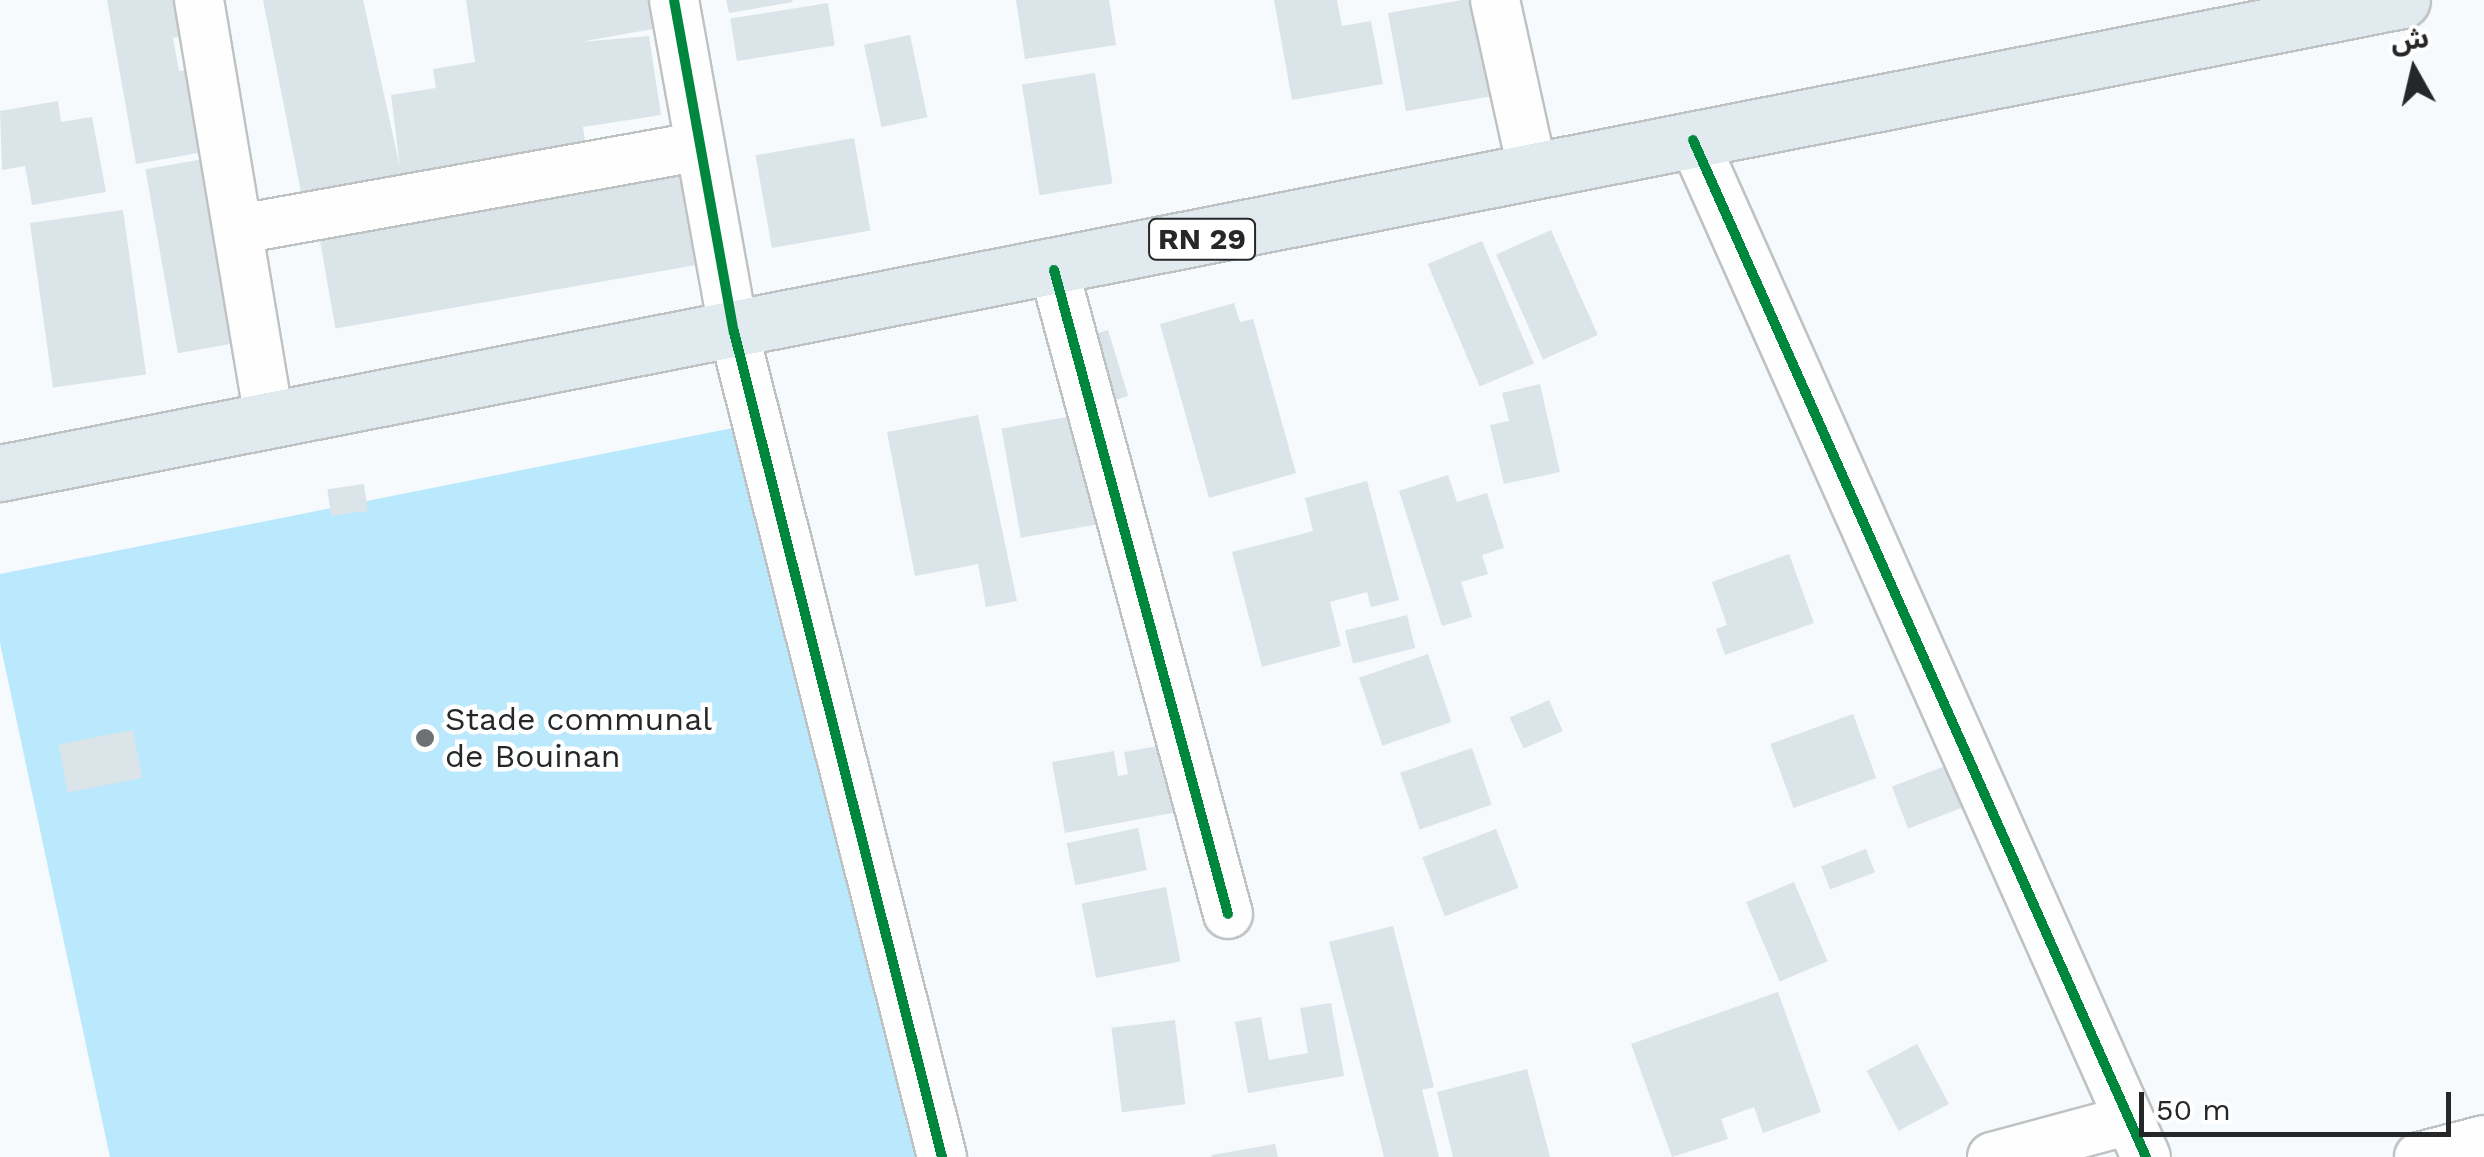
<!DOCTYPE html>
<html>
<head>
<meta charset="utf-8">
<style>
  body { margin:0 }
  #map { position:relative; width:2484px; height:1157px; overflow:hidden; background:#f7fafc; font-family:"Work Sans","Noto Sans Arabic",sans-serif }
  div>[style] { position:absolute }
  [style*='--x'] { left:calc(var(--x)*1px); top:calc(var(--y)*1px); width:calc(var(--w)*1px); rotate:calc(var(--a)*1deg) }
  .green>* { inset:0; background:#bae8fd }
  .building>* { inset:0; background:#dbe4e8; transform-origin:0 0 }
  .roads { filter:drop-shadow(2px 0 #bfc2c3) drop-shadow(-2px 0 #bfc2c3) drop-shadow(0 2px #bfc2c3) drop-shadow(0 -2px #bfc2c3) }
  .minor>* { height:48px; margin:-24px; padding:0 24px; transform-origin:24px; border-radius:24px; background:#fefeff }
  .major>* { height:55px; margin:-27.5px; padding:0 27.5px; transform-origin:27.5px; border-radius:27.5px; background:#e1eaee }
  .cycleway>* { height:10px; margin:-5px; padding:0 5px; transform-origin:5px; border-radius:5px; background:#00873e }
  .dots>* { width:28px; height:28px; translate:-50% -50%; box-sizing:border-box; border:5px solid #fff; border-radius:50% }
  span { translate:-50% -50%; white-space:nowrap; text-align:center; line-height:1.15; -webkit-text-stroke:9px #fff; paint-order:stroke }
  .shield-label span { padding:2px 8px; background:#fff; border:2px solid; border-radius:8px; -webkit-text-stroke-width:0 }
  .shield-label { font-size:30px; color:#252729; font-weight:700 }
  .poi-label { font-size:32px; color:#252729 }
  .left { translate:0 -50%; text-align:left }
  .north { position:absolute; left:2364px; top:20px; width:100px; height:100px; -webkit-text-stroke:8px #fff; paint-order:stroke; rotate:352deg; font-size:28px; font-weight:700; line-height:40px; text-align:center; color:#252729 }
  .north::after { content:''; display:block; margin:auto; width:35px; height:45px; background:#252729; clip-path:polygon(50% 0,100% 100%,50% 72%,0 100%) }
  .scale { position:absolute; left:2139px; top:1092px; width:312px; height:45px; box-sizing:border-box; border:5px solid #252729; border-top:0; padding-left:12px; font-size:30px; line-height:35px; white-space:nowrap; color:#252729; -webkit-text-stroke:8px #fff; paint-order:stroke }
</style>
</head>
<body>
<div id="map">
  <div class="green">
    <div style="clip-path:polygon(753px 424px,932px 1157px,110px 1157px,0 643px,0 574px)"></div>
  </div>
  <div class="building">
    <div style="clip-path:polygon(107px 0,200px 0,205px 32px,173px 38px,179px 71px,204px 67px,232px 147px,136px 164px)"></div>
    <div style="clip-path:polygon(263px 0,363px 0,400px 167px,391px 95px,436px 88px,433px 69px,475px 62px,466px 0,660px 0,664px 27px,580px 42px,649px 36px,661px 115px,583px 127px,585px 142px,301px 192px)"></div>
    <div style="clip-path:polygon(726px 0,792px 0,793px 2px,729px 13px)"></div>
    <div style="clip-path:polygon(1016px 0,1109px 0,1116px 45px,1025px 59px)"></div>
    <div style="clip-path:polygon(1274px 0,1337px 0,1342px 26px,1371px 21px,1383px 84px,1292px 100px)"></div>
    <div style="clip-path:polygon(1462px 0,1482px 0,1499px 95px,1406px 111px,1388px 13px)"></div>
    <div style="left:828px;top:3px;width:43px;height:99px;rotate:81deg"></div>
    <div style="left:910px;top:35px;width:84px;height:47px;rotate:78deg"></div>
    <div style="left:1095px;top:73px;width:112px;height:74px;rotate:81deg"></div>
    <div style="clip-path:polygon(58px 101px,61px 122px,92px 117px,106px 192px,32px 205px,25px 166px,2px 170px,0 111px)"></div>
    <div style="left:854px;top:138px;width:94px;height:100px;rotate:80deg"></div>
    <div style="left:237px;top:153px;width:187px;height:93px;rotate:80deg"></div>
    <div style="left:681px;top:163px;width:103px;height:369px;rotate:80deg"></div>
    <div style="left:123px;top:210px;width:166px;height:94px;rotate:82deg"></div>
    <div style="left:1551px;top:230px;width:115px;height:60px;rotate:66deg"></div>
    <div style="left:1482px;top:241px;width:133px;height:59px;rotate:67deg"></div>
    <div style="clip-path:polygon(1234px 303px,1240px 322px,1253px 319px,1296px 473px,1209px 498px,1160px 324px)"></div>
    <div style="left:1108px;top:330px;width:69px;height:42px;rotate:73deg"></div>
    <div style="clip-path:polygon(1540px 384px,1560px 472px,1504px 484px,1490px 425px,1509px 421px,1502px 393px)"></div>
    <div style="left:1101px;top:411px;width:111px;height:101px;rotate:80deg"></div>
    <div style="clip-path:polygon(978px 415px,1017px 601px,986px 607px,978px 564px,915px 576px,887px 432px)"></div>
    <div style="clip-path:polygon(1448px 475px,1457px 502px,1487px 493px,1504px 548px,1482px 555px,1488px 574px,1461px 582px,1472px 617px,1442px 626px,1399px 491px)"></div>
    <div style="clip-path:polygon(1367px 481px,1399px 600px,1371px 607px,1367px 592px,1330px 602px,1341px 646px,1262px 667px,1232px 552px,1313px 531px,1305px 498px)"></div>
    <div style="left:364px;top:484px;width:27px;height:37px;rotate:82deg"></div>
    <div style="clip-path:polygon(1789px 554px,1814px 623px,1725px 655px,1716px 629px,1727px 625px,1712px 582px)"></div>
    <div style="left:1407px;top:615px;width:34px;height:64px;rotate:76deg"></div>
    <div style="left:1428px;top:654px;width:72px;height:73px;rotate:71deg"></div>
    <div style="left:1549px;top:700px;width:34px;height:43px;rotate:66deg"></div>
    <div style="left:1853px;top:714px;width:68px;height:88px;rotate:70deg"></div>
    <div style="left:133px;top:730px;width:49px;height:76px;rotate:79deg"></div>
    <div style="clip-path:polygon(1192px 740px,1204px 807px,1065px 833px,1052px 762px,1114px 751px,1118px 776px,1128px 774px,1124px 752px)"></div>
    <div style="left:1472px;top:748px;width:60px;height:76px;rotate:71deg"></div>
    <div style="left:1961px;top:760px;width:45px;height:74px;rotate:69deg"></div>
    <div style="left:1138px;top:828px;width:43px;height:73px;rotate:78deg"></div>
    <div style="left:1496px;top:829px;width:63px;height:79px;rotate:69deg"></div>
    <div style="left:1866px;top:849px;width:25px;height:48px;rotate:69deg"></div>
    <div style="left:1794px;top:882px;width:86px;height:52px;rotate:67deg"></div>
    <div style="left:1166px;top:887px;width:76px;height:86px;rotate:79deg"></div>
    <div style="clip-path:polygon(1393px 926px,1434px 1087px,1422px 1090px,1439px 1157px,1384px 1157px,1329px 942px)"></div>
    <div style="clip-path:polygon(1778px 992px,1821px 1112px,1763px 1133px,1754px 1107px,1721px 1119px,1728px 1139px,1672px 1157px,1631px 1044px)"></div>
    <div style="clip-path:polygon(1331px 1003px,1344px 1076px,1248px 1093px,1235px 1022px,1261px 1017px,1269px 1060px,1308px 1053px,1300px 1008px)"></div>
    <div style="left:1175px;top:1020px;width:85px;height:64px;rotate:83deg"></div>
    <div style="left:1917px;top:1044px;width:68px;height:57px;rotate:62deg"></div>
    <div style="clip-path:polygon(1527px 1069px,1550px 1157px,1453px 1157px,1437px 1092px)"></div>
    <div style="clip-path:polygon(1275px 1144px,1278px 1157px,1212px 1157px,1212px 1155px)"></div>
  </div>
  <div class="roads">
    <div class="minor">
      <div style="--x:199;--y:0;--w:429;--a:80.5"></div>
      <div style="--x:674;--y:0;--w:337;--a:79.8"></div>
      <div style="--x:734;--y:332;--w:851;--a:75.85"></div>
      <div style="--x:1495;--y:0;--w:172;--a:77.6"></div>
      <div style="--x:1693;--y:140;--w:1113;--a:65.99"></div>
      <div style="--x:240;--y:229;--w:467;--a:-10.2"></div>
      <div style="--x:1054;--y:270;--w:667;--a:74.88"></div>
      <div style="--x:1992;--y:1157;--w:142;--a:-15.1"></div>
      <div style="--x:2419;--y:1157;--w:67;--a:-14.7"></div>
    </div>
    <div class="major">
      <div style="--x:0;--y:473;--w:2448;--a:-11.14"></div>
    </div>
  </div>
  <div class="cycleway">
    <div style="--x:674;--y:0;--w:337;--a:79.8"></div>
    <div style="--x:734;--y:332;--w:851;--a:75.85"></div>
    <div style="--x:1693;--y:140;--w:1113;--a:65.99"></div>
    <div style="--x:1054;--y:270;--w:667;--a:74.88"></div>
  </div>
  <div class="dots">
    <div style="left:425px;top:738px;background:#6e7173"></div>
  </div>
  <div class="shield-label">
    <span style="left:1202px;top:239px">RN 29</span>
  </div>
  <div class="poi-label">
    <span class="left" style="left:445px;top:738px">Stade communal<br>de Bouinan</span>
  </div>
  <div class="north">ش</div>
  <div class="scale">50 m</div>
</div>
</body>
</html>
